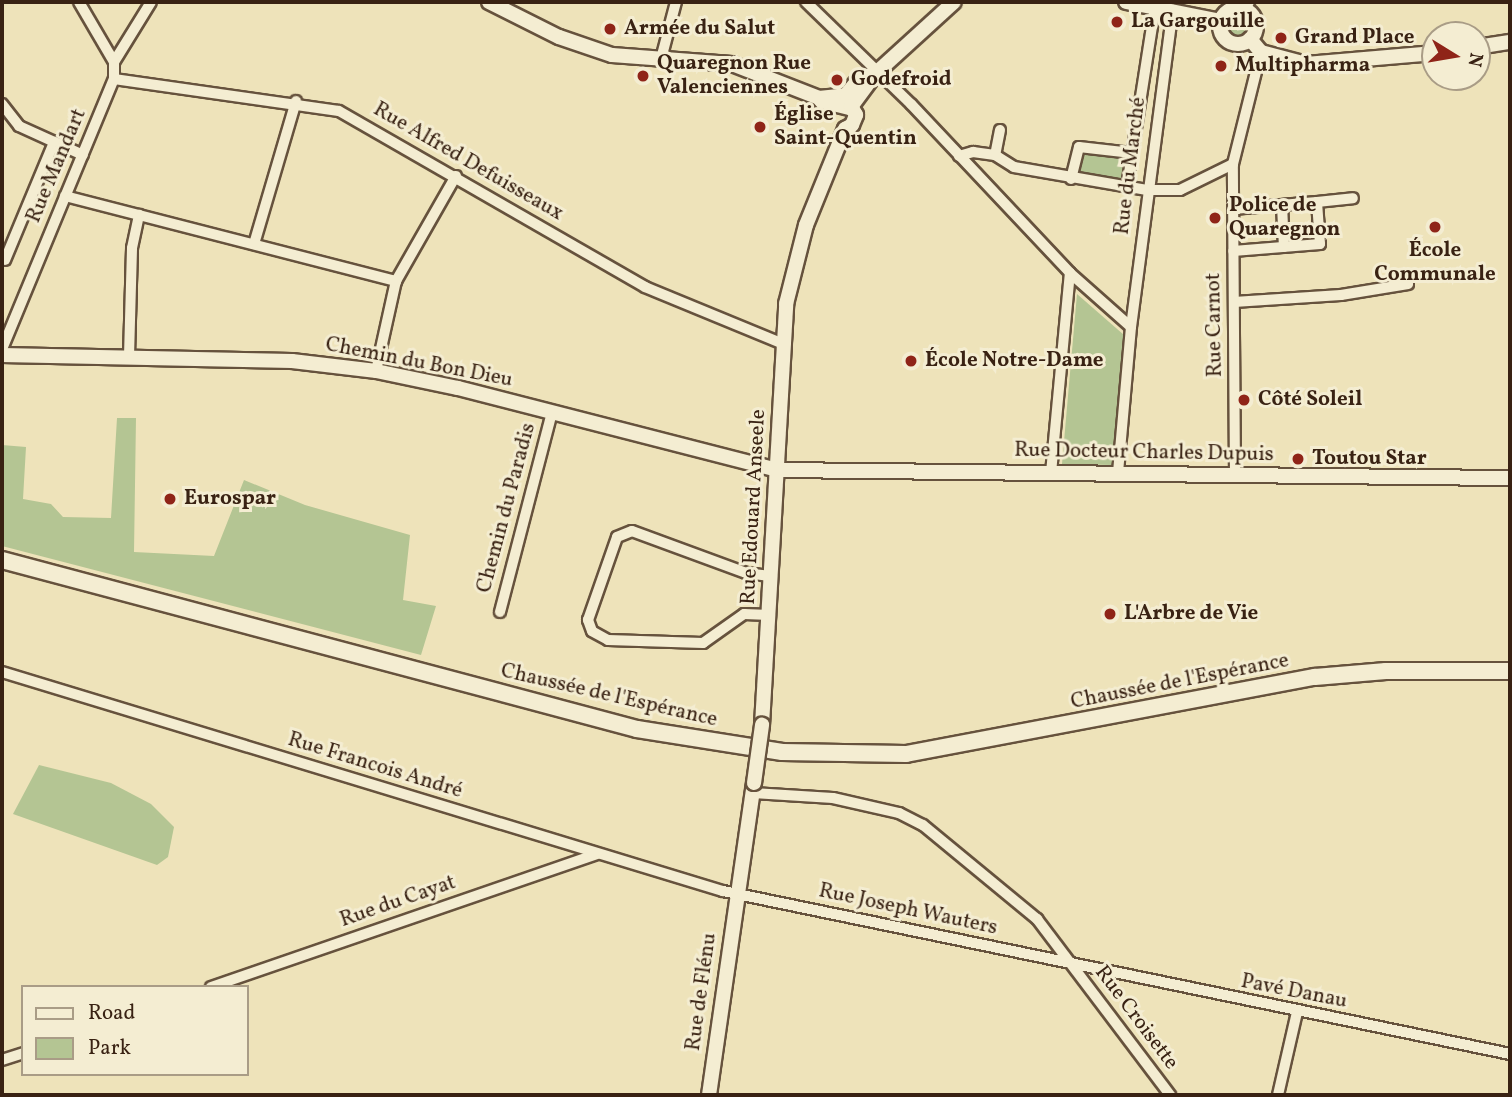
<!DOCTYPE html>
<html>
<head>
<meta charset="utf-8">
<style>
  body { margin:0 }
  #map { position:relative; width:1512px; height:1097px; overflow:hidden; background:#eee3ba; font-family:Vollkorn,serif }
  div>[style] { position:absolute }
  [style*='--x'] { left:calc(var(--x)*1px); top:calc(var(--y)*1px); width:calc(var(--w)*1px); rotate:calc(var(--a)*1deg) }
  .green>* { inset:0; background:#b4c593; transform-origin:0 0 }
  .round { border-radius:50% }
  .roads { filter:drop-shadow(2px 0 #66523d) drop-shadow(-2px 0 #66523d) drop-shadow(0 2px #66523d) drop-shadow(0 -2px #66523d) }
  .minor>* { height:10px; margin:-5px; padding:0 5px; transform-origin:5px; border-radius:5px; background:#f4edd2 }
  .tertiary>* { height:14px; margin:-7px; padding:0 7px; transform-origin:7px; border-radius:7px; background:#f4edd2 }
  .tertiary>.ring { margin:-7px; padding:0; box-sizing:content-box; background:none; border:14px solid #f4edd2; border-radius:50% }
  .secondary>* { height:16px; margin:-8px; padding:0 8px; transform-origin:8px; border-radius:8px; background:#f4edd2 }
  .bridges { filter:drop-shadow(2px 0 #66523d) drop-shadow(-2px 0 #66523d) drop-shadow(0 2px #66523d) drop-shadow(0 -2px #66523d) }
  .tertiary-bridge>* { height:14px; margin:-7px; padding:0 7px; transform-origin:7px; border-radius:7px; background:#f4edd2 }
  .dots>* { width:19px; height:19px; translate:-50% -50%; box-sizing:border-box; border:4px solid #f4edd2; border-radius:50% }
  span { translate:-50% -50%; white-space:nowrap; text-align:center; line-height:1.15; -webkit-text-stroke:6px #f4edd2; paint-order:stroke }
  .poi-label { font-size:21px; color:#392213; font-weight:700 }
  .left { translate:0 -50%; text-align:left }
  .street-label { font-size:21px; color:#392213 }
  .frame { position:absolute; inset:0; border:4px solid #392213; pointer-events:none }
  .legend { position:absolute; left:21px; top:985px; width:228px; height:91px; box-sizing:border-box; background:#f4edd2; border:2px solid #a99c86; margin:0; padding:9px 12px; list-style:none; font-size:21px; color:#392213 }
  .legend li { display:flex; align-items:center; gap:14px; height:35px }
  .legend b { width:35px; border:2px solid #a99c86 }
  .north { position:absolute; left:1421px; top:21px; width:70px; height:70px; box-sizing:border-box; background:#f4edd2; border:2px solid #a99c86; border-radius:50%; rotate:101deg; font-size:19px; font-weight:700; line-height:28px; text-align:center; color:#392213 }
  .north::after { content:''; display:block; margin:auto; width:24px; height:32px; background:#8f2418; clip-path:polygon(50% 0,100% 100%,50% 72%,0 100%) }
</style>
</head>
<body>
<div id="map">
  <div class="green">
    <div class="round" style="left:1228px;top:15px;width:20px;height:20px"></div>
    <div style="left:1081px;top:149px;width:44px;height:25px;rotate:9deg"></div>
    <div style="clip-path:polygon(1077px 294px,1124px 335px,1112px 465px,1062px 464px)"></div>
    <div style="clip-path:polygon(117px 418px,136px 418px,134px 552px,214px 556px,244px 480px,305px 505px,410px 535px,403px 600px,436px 606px,421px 655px,2px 546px,2px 445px,26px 447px,23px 499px,51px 504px,63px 517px,111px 518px)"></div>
    <div style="clip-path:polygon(39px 765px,111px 783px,151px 804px,174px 827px,168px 857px,157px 865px,13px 814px)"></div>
  </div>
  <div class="roads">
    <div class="minor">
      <div style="--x:79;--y:2;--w:69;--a:59.7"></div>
      <div style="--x:806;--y:2;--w:146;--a:44.2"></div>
      <div style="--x:911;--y:104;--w:232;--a:46.7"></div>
      <div style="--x:1245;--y:9;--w:8;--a:-60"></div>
      <div style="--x:661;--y:59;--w:59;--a:-75.3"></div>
      <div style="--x:114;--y:79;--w:227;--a:8.1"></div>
      <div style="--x:339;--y:111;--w:353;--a:29.9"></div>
      <div style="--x:645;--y:287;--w:149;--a:22.4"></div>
      <div style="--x:2;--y:104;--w:28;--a:52"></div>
      <div style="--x:19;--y:126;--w:70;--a:24.4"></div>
      <div style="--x:1000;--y:130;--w:25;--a:101"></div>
      <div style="--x:995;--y:155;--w:22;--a:32"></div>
      <div style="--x:1014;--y:167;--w:135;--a:9.8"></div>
      <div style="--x:1147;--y:190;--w:33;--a:0"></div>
      <div style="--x:1180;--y:190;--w:59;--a:-26.1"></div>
      <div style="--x:959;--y:156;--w:15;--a:-16"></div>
      <div style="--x:973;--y:152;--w:22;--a:8"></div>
      <div style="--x:1071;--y:179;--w:33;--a:-76"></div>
      <div style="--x:1079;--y:147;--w:53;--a:6.5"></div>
      <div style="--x:1127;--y:186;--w:181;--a:-81.1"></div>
      <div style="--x:65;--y:196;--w:342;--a:14.4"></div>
      <div style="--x:1317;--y:202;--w:36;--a:-6"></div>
      <div style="--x:1282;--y:205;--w:42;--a:87.3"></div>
      <div style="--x:1233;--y:209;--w:84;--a:-4.8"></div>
      <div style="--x:1317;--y:202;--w:42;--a:85.9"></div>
      <div style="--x:1320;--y:244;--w:87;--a:175.4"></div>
      <div style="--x:254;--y:244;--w:149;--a:-73.6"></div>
      <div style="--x:5;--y:260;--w:128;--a:-67.4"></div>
      <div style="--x:1234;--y:302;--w:107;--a:-3.7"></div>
      <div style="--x:1341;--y:295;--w:68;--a:-9.3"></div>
      <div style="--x:1131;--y:327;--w:320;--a:-82.5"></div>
      <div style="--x:2;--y:349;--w:292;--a:-67.5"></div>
      <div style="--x:114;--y:79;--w:17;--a:-90"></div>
      <div style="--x:114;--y:62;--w:70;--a:-58.3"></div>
      <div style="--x:129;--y:356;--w:108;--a:-88.4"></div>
      <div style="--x:132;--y:248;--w:34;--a:-78"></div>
      <div style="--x:376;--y:371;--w:92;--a:-77.5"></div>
      <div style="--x:396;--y:281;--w:121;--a:-60.3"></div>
      <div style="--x:1051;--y:473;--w:201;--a:-84.6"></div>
      <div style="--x:1070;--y:273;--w:81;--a:41.5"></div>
      <div style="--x:1131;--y:327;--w:147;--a:95.1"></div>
      <div style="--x:1235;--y:475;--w:311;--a:-90.4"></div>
      <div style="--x:1233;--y:164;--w:115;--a:-76"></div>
      <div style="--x:500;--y:612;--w:206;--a:-75.4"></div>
      <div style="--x:770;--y:615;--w:26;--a:-178"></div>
      <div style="--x:744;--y:614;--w:50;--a:144.7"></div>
      <div style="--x:703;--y:643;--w:95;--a:-178.2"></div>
      <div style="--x:608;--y:640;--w:18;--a:-151"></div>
      <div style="--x:592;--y:631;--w:12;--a:-110"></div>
      <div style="--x:588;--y:620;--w:88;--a:-70.7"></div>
      <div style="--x:617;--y:537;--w:16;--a:-22"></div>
      <div style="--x:632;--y:531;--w:121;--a:20.2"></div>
      <div style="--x:746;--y:573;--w:26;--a:7"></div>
      <div style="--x:2;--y:672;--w:754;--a:16.9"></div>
      <div style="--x:723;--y:891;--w:804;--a:11.7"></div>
      <div style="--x:753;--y:793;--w:80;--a:3.6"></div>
      <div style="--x:833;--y:798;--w:68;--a:12.8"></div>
      <div style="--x:899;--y:813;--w:27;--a:27"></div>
      <div style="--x:923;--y:825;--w:148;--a:39.5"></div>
      <div style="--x:1037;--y:919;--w:221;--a:52.9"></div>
      <div style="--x:211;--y:987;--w:408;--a:-19"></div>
      <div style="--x:2;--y:1060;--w:22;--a:-18"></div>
      <div style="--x:1278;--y:1095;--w:85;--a:-77.1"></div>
    </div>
    <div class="tertiary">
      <div style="--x:489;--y:2;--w:78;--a:26.6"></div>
      <div style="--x:559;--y:37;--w:56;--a:18.8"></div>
      <div style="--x:612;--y:55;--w:120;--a:4.3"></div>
      <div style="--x:732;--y:64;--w:93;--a:21.3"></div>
      <div style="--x:819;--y:98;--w:27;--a:-6"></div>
      <div style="--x:1126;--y:2;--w:96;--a:11.4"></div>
      <div class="ring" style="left:1220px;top:8px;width:22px;height:22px"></div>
      <div style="--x:1250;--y:39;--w:17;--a:50"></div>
      <div style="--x:1261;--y:52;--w:47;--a:14.9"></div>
      <div style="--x:1306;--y:64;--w:129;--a:-4.9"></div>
      <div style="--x:1477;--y:47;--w:33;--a:-9"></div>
      <div style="--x:846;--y:95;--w:21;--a:-51"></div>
      <div style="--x:859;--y:79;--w:18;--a:-19"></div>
      <div style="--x:821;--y:101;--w:30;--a:14"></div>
      <div style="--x:850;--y:108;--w:44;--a:-53.4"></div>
      <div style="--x:876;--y:73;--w:105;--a:-42.3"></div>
      <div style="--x:2;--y:355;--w:290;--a:1.2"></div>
      <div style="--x:292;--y:361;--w:85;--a:6.8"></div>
      <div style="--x:376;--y:371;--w:84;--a:11.7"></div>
      <div style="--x:458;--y:388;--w:329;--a:14.4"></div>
      <div style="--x:777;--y:470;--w:733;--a:0.63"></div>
      <div style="--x:762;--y:725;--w:422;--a:-86.7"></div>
      <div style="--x:786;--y:304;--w:81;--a:-75.8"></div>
      <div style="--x:806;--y:225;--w:104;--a:-67.9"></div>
      <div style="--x:845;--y:129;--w:8;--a:-30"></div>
      <div style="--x:852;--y:125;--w:11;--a:-68"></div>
      <div style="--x:856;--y:115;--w:10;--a:-119"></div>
      <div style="--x:709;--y:1095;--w:315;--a:-81.8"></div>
    </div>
    <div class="secondary">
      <div style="--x:2;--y:560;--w:657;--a:14.9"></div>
      <div style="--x:637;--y:729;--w:147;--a:9"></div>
      <div style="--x:782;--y:752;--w:124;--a:0.9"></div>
      <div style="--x:906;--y:754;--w:416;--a:-10.7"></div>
      <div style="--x:1315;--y:677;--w:71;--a:-4.8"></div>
      <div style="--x:1386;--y:671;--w:124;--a:0"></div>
    </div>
  </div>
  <div class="bridges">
    <div class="tertiary-bridge">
      <div style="--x:754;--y:783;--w:59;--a:-82.1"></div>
    </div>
  </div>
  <div class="dots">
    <div style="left:1117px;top:22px;background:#8f2418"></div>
    <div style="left:610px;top:29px;background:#8f2418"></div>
    <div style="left:1281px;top:38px;background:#8f2418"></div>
    <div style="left:1221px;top:66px;background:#8f2418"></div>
    <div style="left:643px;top:76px;background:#8f2418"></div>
    <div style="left:837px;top:80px;background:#8f2418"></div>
    <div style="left:760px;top:127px;background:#8f2418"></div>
    <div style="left:1215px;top:218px;background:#8f2418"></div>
    <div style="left:1435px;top:227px;background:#8f2418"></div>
    <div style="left:911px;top:361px;background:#8f2418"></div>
    <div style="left:1244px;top:400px;background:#8f2418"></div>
    <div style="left:1298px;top:459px;background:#8f2418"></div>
    <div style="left:170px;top:499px;background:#8f2418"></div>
    <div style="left:1110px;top:614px;background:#8f2418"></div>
  </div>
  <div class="poi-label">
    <span class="left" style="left:1131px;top:22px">La Gargouille</span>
    <span class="left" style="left:624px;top:29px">Armée du Salut</span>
    <span class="left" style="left:1295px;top:38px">Grand Place</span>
    <span class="left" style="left:657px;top:76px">Quaregnon Rue<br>Valenciennes</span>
    <span class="left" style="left:1235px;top:66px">Multipharma</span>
    <span class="left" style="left:851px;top:80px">Godefroid</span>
    <span class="left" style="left:774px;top:127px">Église<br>Saint-Quentin</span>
    <span class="left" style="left:1229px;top:218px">Police de<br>Quaregnon</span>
    <span style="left:1435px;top:263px">École<br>Communale</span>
    <span class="left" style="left:925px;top:361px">École Notre-Dame</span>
    <span class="left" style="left:1258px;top:400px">Côté Soleil</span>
    <span class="left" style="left:1312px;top:459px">Toutou Star</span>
    <span class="left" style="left:184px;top:499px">Eurospar</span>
    <span class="left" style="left:1124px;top:614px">L'Arbre de Vie</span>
  </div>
  <div class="street-label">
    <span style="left:468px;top:162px;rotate:30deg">Rue Alfred Defuisseaux</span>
    <span style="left:57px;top:166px;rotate:-67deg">Rue Mandart</span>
    <span style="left:1131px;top:166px;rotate:-83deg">Rue du Marché</span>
    <span style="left:1215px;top:325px;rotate:-91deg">Rue Carnot</span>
    <span style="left:419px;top:363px;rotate:11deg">Chemin du Bon Dieu</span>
    <span style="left:1144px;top:453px;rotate:1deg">Rue Docteur Charles Dupuis</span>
    <span style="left:754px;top:507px;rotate:-87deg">Rue Edouard Anseele</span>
    <span style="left:507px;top:508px;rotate:-75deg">Chemin du Paradis</span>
    <span style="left:1180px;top:682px;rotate:-11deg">Chaussée de l'Espérance</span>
    <span style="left:609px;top:696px;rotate:13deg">Chaussée de l'Espérance</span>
    <span style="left:375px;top:766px;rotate:17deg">Rue Francois André</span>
    <span style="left:398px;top:902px;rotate:-19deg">Rue du Cayat</span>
    <span style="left:908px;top:910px;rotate:12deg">Rue Joseph Wauters</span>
    <span style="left:702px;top:992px;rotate:-82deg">Rue de Flénu</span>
    <span style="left:1294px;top:992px;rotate:11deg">Pavé Danau</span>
    <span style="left:1136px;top:1018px;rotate:53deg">Rue Croisette</span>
  </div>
  <div class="frame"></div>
  <ul class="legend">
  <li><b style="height:9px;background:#f4edd2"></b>Road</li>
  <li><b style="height:19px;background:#b4c593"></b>Park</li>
  </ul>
  <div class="north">N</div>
</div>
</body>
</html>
